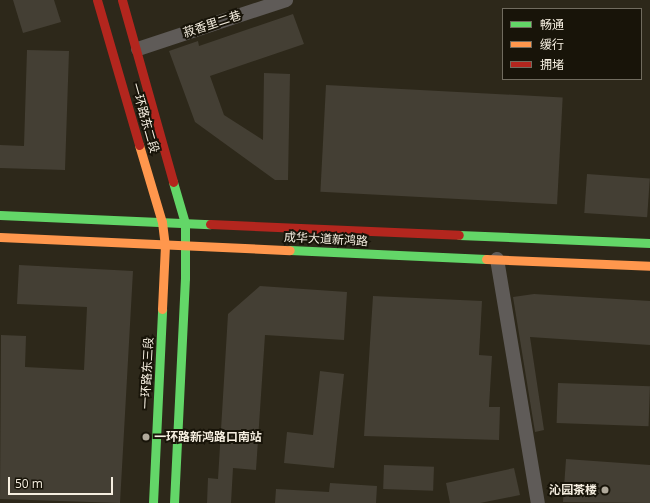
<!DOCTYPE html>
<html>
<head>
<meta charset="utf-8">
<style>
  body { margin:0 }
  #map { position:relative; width:650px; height:503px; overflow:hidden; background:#2d281a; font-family:"Open Sans","Noto Sans SC",sans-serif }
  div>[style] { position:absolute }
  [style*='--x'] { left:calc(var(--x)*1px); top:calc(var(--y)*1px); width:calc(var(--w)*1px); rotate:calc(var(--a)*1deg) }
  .building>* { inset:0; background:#443f34; transform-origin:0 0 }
  .street>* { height:14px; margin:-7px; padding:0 7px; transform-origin:7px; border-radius:7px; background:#5f5b58 }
  .fast>* { height:9px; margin:-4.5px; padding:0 4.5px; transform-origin:4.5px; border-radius:4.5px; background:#63d668 }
  .slow>* { height:9px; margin:-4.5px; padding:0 4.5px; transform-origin:4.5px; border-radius:4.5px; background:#ff974d }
  .jam>* { height:9px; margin:-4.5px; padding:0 4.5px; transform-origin:4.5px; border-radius:4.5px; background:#b3261e }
  .dots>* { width:11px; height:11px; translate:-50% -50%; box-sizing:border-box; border:2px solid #181409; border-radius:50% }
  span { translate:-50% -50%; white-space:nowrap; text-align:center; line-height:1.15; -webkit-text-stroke:4px #181409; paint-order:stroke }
  .street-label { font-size:12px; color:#f6efe1 }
  .poi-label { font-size:12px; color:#f6efe1; font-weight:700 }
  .left { translate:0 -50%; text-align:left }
  .right { translate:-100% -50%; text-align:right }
  .legend { position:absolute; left:502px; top:8px; width:140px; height:72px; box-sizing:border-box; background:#181409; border:1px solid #716c5f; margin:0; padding:5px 7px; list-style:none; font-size:12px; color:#f6efe1 }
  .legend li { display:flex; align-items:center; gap:8px; height:20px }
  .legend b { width:20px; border:1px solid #716c5f }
  .scale { position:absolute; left:8px; top:477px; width:105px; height:18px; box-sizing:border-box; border:2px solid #f6efe1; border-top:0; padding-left:5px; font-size:12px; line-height:14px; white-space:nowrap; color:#f6efe1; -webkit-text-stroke:3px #181409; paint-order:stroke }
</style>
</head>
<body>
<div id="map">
  <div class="building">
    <div style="clip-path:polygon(13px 0,54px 0,61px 22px,23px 33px)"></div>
    <div style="clip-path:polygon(293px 14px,304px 44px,210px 76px,224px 115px,263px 140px,264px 73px,290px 74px,288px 180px,275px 180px,195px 122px,169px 51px,198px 41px,199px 46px)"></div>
    <div style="clip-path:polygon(27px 50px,69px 51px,65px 170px,0 168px,0 145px,24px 146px)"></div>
    <div style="left:326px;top:85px;width:237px;height:107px;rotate:3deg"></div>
    <div style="left:587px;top:174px;width:63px;height:39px;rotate:4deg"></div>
    <div style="clip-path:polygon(19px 265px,133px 271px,120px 503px,0 499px,1px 335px,26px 336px,25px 367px,84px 370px,87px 307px,17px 304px)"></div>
    <div style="clip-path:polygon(260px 286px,347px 292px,344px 340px,265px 335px,256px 470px,233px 468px,231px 503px,207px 503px,208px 478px,218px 479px,228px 314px)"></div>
    <div style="clip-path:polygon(534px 294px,650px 301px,650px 345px,530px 337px,544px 430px,535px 432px,513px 297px)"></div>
    <div style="clip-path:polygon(373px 296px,482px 301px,479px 355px,492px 356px,489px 407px,500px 407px,499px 440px,364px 436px)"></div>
    <div style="clip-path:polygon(320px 371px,344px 374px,334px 468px,284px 463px,287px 432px,313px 435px)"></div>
    <div style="left:558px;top:383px;width:92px;height:40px;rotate:2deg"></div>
    <div style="clip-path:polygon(566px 459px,650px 465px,650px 503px,563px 502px)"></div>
    <div style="left:384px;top:465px;width:50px;height:24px;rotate:2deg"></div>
    <div style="clip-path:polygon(514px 468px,520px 495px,480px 503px,450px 503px,446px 483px)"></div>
    <div style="clip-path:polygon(330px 483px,377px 486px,376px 503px,275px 503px,276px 489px,329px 492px)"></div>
  </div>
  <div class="street">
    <div style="--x:138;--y:49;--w:156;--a:-18.3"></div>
    <div style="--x:497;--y:259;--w:247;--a:80.5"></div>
  </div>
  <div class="fast">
    <div style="--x:173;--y:182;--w:43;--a:73.7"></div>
    <div style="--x:185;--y:223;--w:55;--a:90"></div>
    <div style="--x:185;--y:278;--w:225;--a:92.8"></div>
    <div style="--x:0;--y:215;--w:210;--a:2.5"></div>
    <div style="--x:459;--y:235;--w:191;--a:2.4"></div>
    <div style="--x:290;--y:250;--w:196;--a:2.6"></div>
    <div style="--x:153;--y:503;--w:194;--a:-87.3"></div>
  </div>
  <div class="slow">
    <div style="--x:139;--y:145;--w:80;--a:73.4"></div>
    <div style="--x:162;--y:222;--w:23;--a:83"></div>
    <div style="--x:165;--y:245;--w:64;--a:92.7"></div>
    <div style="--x:0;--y:237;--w:290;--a:2.6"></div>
    <div style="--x:486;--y:259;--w:164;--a:2.4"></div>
  </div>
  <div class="jam">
    <div style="--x:97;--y:0;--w:151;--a:73.8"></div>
    <div style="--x:122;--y:0;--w:189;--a:74.3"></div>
    <div style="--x:210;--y:224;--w:249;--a:2.5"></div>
  </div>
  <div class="dots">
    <div style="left:146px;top:437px;background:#b0a99b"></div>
    <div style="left:605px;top:490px;background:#b0a99b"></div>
  </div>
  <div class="street-label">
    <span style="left:212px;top:24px;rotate:-18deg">菽香里二巷</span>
    <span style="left:145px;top:118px;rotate:74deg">一环路东二段</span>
    <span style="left:326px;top:239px;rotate:3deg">成华大道新鸿路</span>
    <span style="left:147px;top:373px;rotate:-87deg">一环路东三段</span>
  </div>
  <div class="poi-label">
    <span class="left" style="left:154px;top:437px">一环路新鸿路口南站</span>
    <span class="right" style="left:597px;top:490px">沁园茶楼</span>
  </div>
  <ul class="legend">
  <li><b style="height:5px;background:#63d668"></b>畅通</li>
  <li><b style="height:5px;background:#ff974d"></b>缓行</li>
  <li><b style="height:5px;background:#b3261e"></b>拥堵</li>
  </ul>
  <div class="scale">50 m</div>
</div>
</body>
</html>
